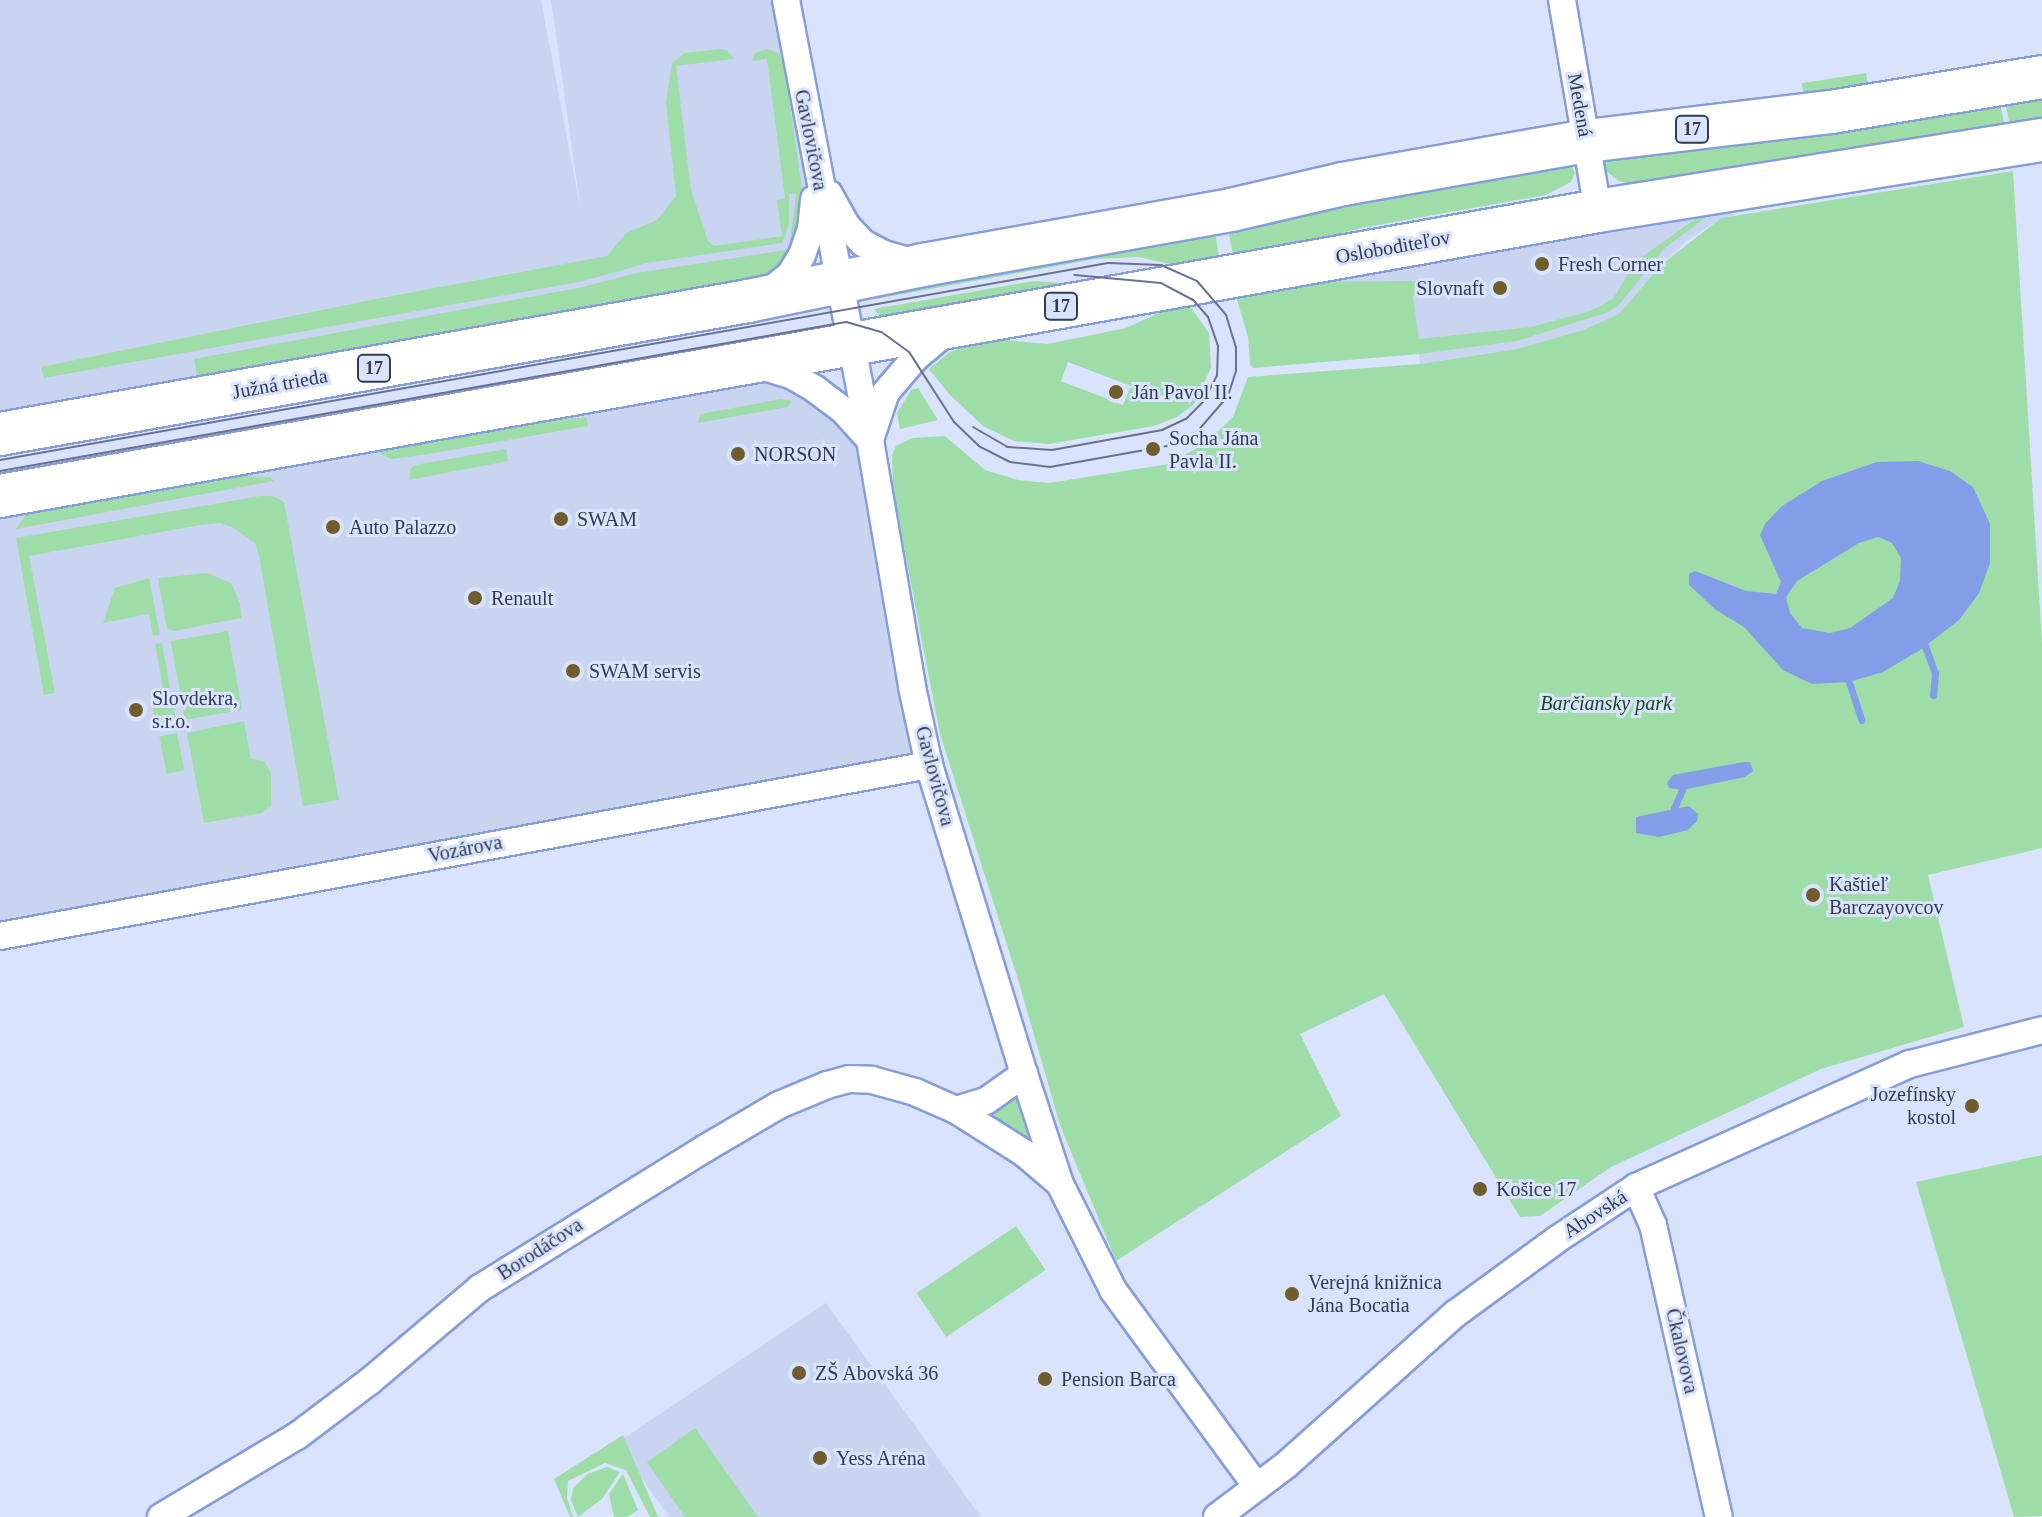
<!DOCTYPE html>
<html>
<head>
<meta charset="utf-8">
<style>
  body { margin:0 }
  #map { position:relative; width:2042px; height:1517px; overflow:hidden; background:#d9e3fe; font-family:"Times New Roman",serif }
  div>[style] { position:absolute }
  [style*='--x'] { left:calc(var(--x)*1px); top:calc(var(--y)*1px); width:calc(var(--w)*1px); rotate:calc(var(--a)*1deg) }
  .built>* { inset:0; background:#c9d4f1 }
  .green>* { inset:0; background:#9fdda8; transform-origin:0 0 }
  .water>* { inset:0; background:#839de8 }
  .stream>* { height:7px; margin:-3.5px; padding:0 3.5px; transform-origin:3.5px; border-radius:3.5px; background:#839de8 }
  .roads { filter:drop-shadow(2px 0 #869ddc) drop-shadow(-2px 0 #869ddc) drop-shadow(0 2px #869ddc) drop-shadow(0 -2px #869ddc) }
  .street>* { height:26px; margin:-13px; padding:0 13px; transform-origin:13px; border-radius:13px; background:#fff }
  .primary>* { height:42px; margin:-21px; padding:0 21px; transform-origin:21px; border-radius:21px; background:#fff }
  .tram>* { height:2px; margin:-1px; padding:0 1px; transform-origin:1px; border-radius:1px; background:#68728c }
  .dots>* { width:22px; height:22px; translate:-50% -50%; box-sizing:border-box; border:4px solid #d9e3fe; border-radius:50% }
  span { translate:-50% -50%; white-space:nowrap; text-align:center; line-height:1.15; -webkit-text-stroke:6px #d9e3fe; paint-order:stroke }
  .shield-label span { padding:2px 6px; background:#d9e3fe; border:2px solid; border-radius:6px; -webkit-text-stroke-width:0 }
  .shield-label { font-size:18px; color:#313b55; font-weight:700 }
  .street-label { font-size:20px; color:#313b55 }
  .poi-label { font-size:20px; color:#313b55 }
  .left { translate:0 -50%; text-align:left }
  .right { translate:-100% -50%; text-align:right }
  .park-label { font-size:20px; color:#154922; font-style:italic }
</style>
</head>
<body>
<div id="map">
  <div class="built">
    <div style="clip-path:polygon(0 0,541px 0,581px 212px,551px 0,771px 0,816px 172px,790px 275px,0 434px)"></div>
    <div style="clip-path:polygon(1729px 189px,1734px 216px,1721px 218px,1687px 241px,1661px 265px,1619px 314px,1583px 330px,1517px 349px,1420px 364px,1412px 286px,1283px 287px)"></div>
    <div style="clip-path:polygon(791px 375px,870px 440px,929px 765px,0 936px,0 496px)"></div>
    <div style="clip-path:polygon(826px 1303px,981px 1517px,669px 1517px,617px 1443px)"></div>
  </div>
  <div class="green">
    <div style="clip-path:polygon(719px 49px,727px 50px,734px 59px,676px 66px,691px 190px,708px 241px,714px 246px,782px 236px,777px 200px,785px 198px,767px 59px,752px 61px,755px 53px,768px 49px,780px 54px,786px 77px,802px 189px,799px 240px,790px 241px,796px 194px,789px 194px,789px 224px,782px 243px,647px 263px,584px 281px,44px 378px,41px 367px,376px 299px,607px 256px,626px 233px,657px 220px,676px 196px,666px 102px,672px 63px,685px 53px)"></div>
    <div style="left:1866px;top:73px;width:18px;height:65px;rotate:81deg"></div>
    <div style="clip-path:polygon(2042px 90px,2042px 122px,2010px 127px,2004px 96px)"></div>
    <div style="clip-path:polygon(1999px 97px,2005px 128px,1643px 188px,1619px 181px,1602px 168px,1600px 160px)"></div>
    <div style="clip-path:polygon(1571px 164px,1575px 173px,1571px 182px,1546px 195px,1361px 228px,1234px 261px,1228px 229px,1353px 196px)"></div>
    <div style="clip-path:polygon(2013px 171px,2042px 643px,2042px 848px,1928px 875px,1964px 1027px,1821px 1069px,1611px 1167px,1540px 1216px,1520px 1217px,1384px 994px,1300px 1034px,1341px 1116px,1116px 1261px,1060px 1125px,1019px 983px,940px 734px,893px 490px,892px 455px,896px 446px,912px 438px,945px 436px,985px 470px,1018px 480px,1049px 483px,1168px 464px,1206px 443px,1233px 417px,1248px 377px,1420px 364px,1517px 349px,1583px 330px,1619px 314px,1661px 265px,1721px 218px)"></div>
    <div style="clip-path:polygon(1707px 211px,1713px 212px,1665px 248px,1618px 306px,1606px 313px,1517px 341px,1420px 354px,1253px 368px,1250px 364px,1248px 337px,1235px 293px,1301px 282px,1417px 281px,1428px 284px,1432px 294px,1413px 296px,1419px 339px,1531px 327px,1590px 311px,1613px 299px,1636px 261px)"></div>
    <div style="clip-path:polygon(1215px 231px,1220px 264px,1179px 266px,1138px 257px,1095px 259px,876px 299px,881px 294px)"></div>
    <div style="clip-path:polygon(793px 249px,779px 266px,754px 283px,199px 386px,194px 359px,583px 287px,636px 273px)"></div>
    <div style="clip-path:polygon(1034px 281px,1098px 285px,882px 318px,874px 309px)"></div>
    <div style="clip-path:polygon(evenodd,1189px 305px,1209px 333px,1211px 368px,1194px 404px,1177px 417px,1154px 426px,1049px 444px,1014px 441px,983px 426px,949px 394px,929px 369px,949px 353px,971px 343px,997px 339px,1047px 344px,1126px 328px,1174px 306px,1189px 305px,1068px 362px,1131px 386px,1123px 405px,1061px 381px,1068px 362px)"></div>
    <div style="clip-path:polygon(918px 388px,938px 420px,900px 429px,897px 413px,911px 390px)"></div>
    <div style="clip-path:polygon(781px 399px,792px 401px,788px 407px,698px 423px,700px 414px)"></div>
    <div style="clip-path:polygon(586px 417px,588px 426px,422px 455px,391px 459px,373px 449px,439px 432px)"></div>
    <div style="clip-path:polygon(506px 449px,508px 461px,409px 480px,411px 468px,415px 465px)"></div>
    <div style="clip-path:polygon(214px 475px,270px 477px,274px 481px,16px 529px,27px 513px,75px 496px)"></div>
    <div style="clip-path:polygon(260px 496px,273px 496px,284px 502px,339px 800px,303px 806px,259px 556px,255px 543px,232px 527px,220px 523px,200px 525px,29px 556px,55px 693px,44px 695px,16px 538px)"></div>
    <div style="clip-path:polygon(207px 573px,231px 583px,240px 603px,241px 618px,174px 631px,167px 629px,158px 578px)"></div>
    <div style="clip-path:polygon(149px 578px,160px 635px,153px 636px,149px 614px,103px 623px,115px 588px)"></div>
    <div style="left:228px;top:631px;width:80px;height:58px;rotate:80deg"></div>
    <div style="clip-path:polygon(162px 643px,176px 722px,156px 726px,150px 693px,163px 690px,155px 644px)"></div>
    <div style="clip-path:polygon(244px 721px,251px 759px,264px 761px,271px 773px,271px 806px,262px 813px,204px 823px,187px 733px)"></div>
    <div style="left:177px;top:733px;width:38px;height:18px;rotate:79deg"></div>
    <div style="clip-path:polygon(1017px 1089px,1032px 1139px,991px 1119px)"></div>
    <div style="clip-path:polygon(2042px 1155px,2042px 1516px,2014px 1517px,1916px 1182px)"></div>
    <div style="left:1016px;top:1226px;width:53px;height:120px;rotate:56deg"></div>
    <div style="clip-path:polygon(695px 1428px,758px 1517px,685px 1517px,647px 1462px)"></div>
    <div style="clip-path:polygon(623px 1435px,658px 1517px,650px 1517px,626px 1470px,605px 1463px,568px 1481px,567px 1498px,573px 1517px,570px 1517px,554px 1479px)"></div>
    <div style="clip-path:polygon(607px 1467px,620px 1472px,602px 1499px,578px 1517px,571px 1500px,573px 1488px,588px 1474px)"></div>
    <div style="clip-path:polygon(623px 1474px,638px 1510px,627px 1517px,614px 1517px,609px 1494px)"></div>
  </div>
  <div class="water">
    <div style="clip-path:polygon(evenodd,1918px 461px,1950px 471px,1973px 487px,1990px 524px,1990px 563px,1979px 593px,1959px 620px,1920px 650px,1883px 672px,1849px 682px,1812px 684px,1783px 670px,1744px 627px,1716px 610px,1689px 585px,1689px 574px,1695px 571px,1746px 591px,1776px 594px,1781px 582px,1760px 535px,1765px 524px,1782px 506px,1822px 481px,1877px 462px,1918px 461px,1878px 537px,1892px 543px,1901px 558px,1900px 581px,1893px 598px,1850px 628px,1830px 633px,1802px 628px,1790px 613px,1786px 597px,1797px 581px,1859px 543px,1878px 537px)"></div>
    <div style="clip-path:polygon(1744px 762px,1750px 762px,1753px 771px,1745px 777px,1682px 790px,1669px 788px,1667px 783px,1673px 775px)"></div>
    <div style="clip-path:polygon(1689px 806px,1698px 814px,1697px 821px,1688px 830px,1659px 837px,1636px 833px,1636px 817px)"></div>
  </div>
  <div class="stream">
    <div style="--x:1925;--y:646;--w:29;--a:70"></div>
    <div style="--x:1935;--y:673;--w:22;--a:95"></div>
    <div style="--x:1849;--y:682;--w:40;--a:72"></div>
    <div style="--x:1674;--y:808;--w:20;--a:-66"></div>
  </div>
  <div class="roads">
    <div class="street">
      <div style="--x:786;--y:0;--w:448;--a:79.2"></div>
      <div style="--x:870;--y:440;--w:251;--a:80.3"></div>
      <div style="--x:912;--y:687;--w:80;--a:77.7"></div>
      <div style="--x:929;--y:765;--w:323;--a:72.9"></div>
      <div style="--x:1024;--y:1074;--w:116;--a:71.9"></div>
      <div style="--x:1060;--y:1184;--w:119;--a:63.4"></div>
      <div style="--x:1113;--y:1290;--w:244;--a:53.8"></div>
      <div style="--x:1562;--y:0;--w:214;--a:80.3"></div>
      <div style="--x:829;--y:194;--w:37;--a:61"></div>
      <div style="--x:847;--y:226;--w:23;--a:47"></div>
      <div style="--x:863;--y:243;--w:24;--a:28"></div>
      <div style="--x:884;--y:254;--w:29;--a:16"></div>
      <div style="--x:768;--y:292;--w:28;--a:-38"></div>
      <div style="--x:790;--y:275;--w:23;--a:-59"></div>
      <div style="--x:802;--y:255;--w:28;--a:-71"></div>
      <div style="--x:811;--y:229;--w:30;--a:-84"></div>
      <div style="--x:761;--y:366;--w:31;--a:17"></div>
      <div style="--x:791;--y:375;--w:28;--a:30"></div>
      <div style="--x:815;--y:389;--w:36;--a:37"></div>
      <div style="--x:844;--y:411;--w:38;--a:48"></div>
      <div style="--x:871;--y:437;--w:47;--a:-71.6"></div>
      <div style="--x:886;--y:392;--w:45;--a:-49.5"></div>
      <div style="--x:915;--y:358;--w:40;--a:-40"></div>
      <div style="--x:0;--y:936;--w:945;--a:-10.43"></div>
      <div style="--x:956;--y:1110;--w:31;--a:-17"></div>
      <div style="--x:986;--y:1101;--w:47;--a:-35.4"></div>
      <div style="--x:1636;--y:1187;--w:42;--a:65.9"></div>
      <div style="--x:1653;--y:1225;--w:299;--a:77.3"></div>
      <div style="--x:161;--y:1517;--w:158;--a:-30.8"></div>
      <div style="--x:297;--y:1436;--w:91;--a:-37"></div>
      <div style="--x:370;--y:1381;--w:144;--a:-40.2"></div>
      <div style="--x:480;--y:1288;--w:264;--a:-31.8"></div>
      <div style="--x:704;--y:1149;--w:87;--a:-30.4"></div>
      <div style="--x:779;--y:1105;--w:52;--a:-22.6"></div>
      <div style="--x:827;--y:1085;--w:23;--a:-15"></div>
      <div style="--x:849;--y:1079;--w:23;--a:2"></div>
      <div style="--x:872;--y:1080;--w:45;--a:15.6"></div>
      <div style="--x:915;--y:1092;--w:45;--a:23.7"></div>
      <div style="--x:956;--y:1110;--w:80;--a:32.3"></div>
      <div style="--x:1024;--y:1153;--w:45;--a:40.5"></div>
      <div style="--x:1217;--y:1517;--w:86;--a:-37"></div>
      <div style="--x:1286;--y:1465;--w:227;--a:-41.8"></div>
      <div style="--x:1455;--y:1314;--w:125;--a:-36.2"></div>
      <div style="--x:1556;--y:1240;--w:96;--a:-33.5"></div>
      <div style="--x:1636;--y:1187;--w:300;--a:-24.2"></div>
      <div style="--x:1910;--y:1064;--w:136;--a:-14.4"></div>
    </div>
    <div class="primary">
      <div style="--x:0;--y:434;--w:760;--a:-10.08"></div>
      <div style="--x:748;--y:301;--w:179;--a:-11.6"></div>
      <div style="--x:923;--y:265;--w:313;--a:-10.1"></div>
      <div style="--x:1231;--y:210;--w:115;--a:-13.1"></div>
      <div style="--x:1343;--y:184;--w:248;--a:-10"></div>
      <div style="--x:1587;--y:141;--w:246;--a:-6.8"></div>
      <div style="--x:1831;--y:112;--w:214;--a:-9.4"></div>
      <div style="--x:0;--y:496;--w:1623;--a:-10.11"></div>
      <div style="--x:1598;--y:211;--w:450;--a:-9.1"></div>
    </div>
  </div>
  <div class="tram">
    <div style="--x:973;--y:427;--w:39;--a:30"></div>
    <div style="--x:1007;--y:447;--w:45;--a:3.8"></div>
    <div style="--x:1052;--y:450;--w:112;--a:-10.3"></div>
    <div style="--x:1162;--y:430;--w:26;--a:-25"></div>
    <div style="--x:1186;--y:419;--w:25;--a:-45"></div>
    <div style="--x:1204;--y:401;--w:28;--a:-63"></div>
    <div style="--x:1217;--y:376;--w:30;--a:-88"></div>
    <div style="--x:1218;--y:346;--w:31;--a:-109"></div>
    <div style="--x:1208;--y:317;--w:23;--a:-131"></div>
    <div style="--x:1193;--y:300;--w:36;--a:-152"></div>
    <div style="--x:1161;--y:283;--w:87;--a:-174.7"></div>
    <div style="--x:0;--y:460;--w:1125;--a:-10.08"></div>
    <div style="--x:1108;--y:263;--w:53;--a:2.2"></div>
    <div style="--x:1161;--y:265;--w:39;--a:24"></div>
    <div style="--x:1197;--y:281;--w:45;--a:49.5"></div>
    <div style="--x:1226;--y:315;--w:34;--a:73"></div>
    <div style="--x:1236;--y:347;--w:24;--a:90"></div>
    <div style="--x:1236;--y:371;--w:26;--a:108"></div>
    <div style="--x:1228;--y:396;--w:49;--a:130.9"></div>
    <div style="--x:1196;--y:433;--w:32;--a:156"></div>
    <div style="--x:1167;--y:446;--w:119;--a:169.8"></div>
    <div style="--x:1050;--y:467;--w:40;--a:-172.9"></div>
    <div style="--x:1010;--y:462;--w:35;--a:-153"></div>
    <div style="--x:979;--y:446;--w:35;--a:-136"></div>
    <div style="--x:954;--y:422;--w:83;--a:-122.7"></div>
    <div style="--x:909;--y:352;--w:34;--a:-144"></div>
    <div style="--x:881;--y:332;--w:36;--a:-164"></div>
    <div style="--x:846;--y:322;--w:859;--a:170.01"></div>
  </div>
  <div class="dots">
    <div style="left:1542px;top:264px;background:#705d2c"></div>
    <div style="left:1500px;top:288px;background:#705d2c"></div>
    <div style="left:1116px;top:392px;background:#705d2c"></div>
    <div style="left:1153px;top:449px;background:#705d2c"></div>
    <div style="left:738px;top:454px;background:#705d2c"></div>
    <div style="left:561px;top:519px;background:#705d2c"></div>
    <div style="left:333px;top:527px;background:#705d2c"></div>
    <div style="left:475px;top:598px;background:#705d2c"></div>
    <div style="left:573px;top:671px;background:#705d2c"></div>
    <div style="left:136px;top:710px;background:#705d2c"></div>
    <div style="left:1813px;top:895px;background:#705d2c"></div>
    <div style="left:1972px;top:1106px;background:#705d2c"></div>
    <div style="left:1480px;top:1189px;background:#705d2c"></div>
    <div style="left:1292px;top:1294px;background:#705d2c"></div>
    <div style="left:799px;top:1373px;background:#705d2c"></div>
    <div style="left:1045px;top:1379px;background:#705d2c"></div>
    <div style="left:820px;top:1458px;background:#705d2c"></div>
  </div>
  <div class="shield-label">
    <span style="left:1692px;top:129px">17</span>
    <span style="left:1061px;top:306px">17</span>
    <span style="left:374px;top:368px">17</span>
  </div>
  <div class="street-label">
    <span style="left:1580px;top:105px;rotate:80deg">Medená</span>
    <span style="left:811px;top:140px;rotate:79deg">Gavlovičova</span>
    <span style="left:1393px;top:247px;rotate:-10deg">Osloboditeľov</span>
    <span style="left:280px;top:384px;rotate:-10deg">Južná trieda</span>
    <span style="left:935px;top:776px;rotate:75deg">Gavlovičova</span>
    <span style="left:465px;top:849px;rotate:-11deg">Vozárova</span>
    <span style="left:1595px;top:1214px;rotate:-33deg">Abovská</span>
    <span style="left:540px;top:1249px;rotate:-33deg">Borodáčova</span>
    <span style="left:1682px;top:1351px;rotate:77deg">Čkalovova</span>
  </div>
  <div class="poi-label">
    <span class="left" style="left:1558px;top:264px">Fresh Corner</span>
    <span class="right" style="left:1484px;top:288px">Slovnaft</span>
    <span class="left" style="left:1132px;top:392px">Ján Pavol II.</span>
    <span class="left" style="left:1169px;top:450px">Socha Jána<br>Pavla II.</span>
    <span class="left" style="left:754px;top:454px">NORSON</span>
    <span class="left" style="left:577px;top:519px">SWAM</span>
    <span class="left" style="left:349px;top:527px">Auto Palazzo</span>
    <span class="left" style="left:491px;top:598px">Renault</span>
    <span class="left" style="left:589px;top:671px">SWAM servis</span>
    <span class="left" style="left:152px;top:710px">Slovdekra,<br>s.r.o.</span>
    <span class="left" style="left:1829px;top:896px">Kaštieľ<br>Barczayovcov</span>
    <span class="right" style="left:1956px;top:1106px">Jozefínsky<br>kostol</span>
    <span class="left" style="left:1496px;top:1189px">Košice 17</span>
    <span class="left" style="left:1308px;top:1294px">Verejná knižnica<br>Jána Bocatia</span>
    <span class="left" style="left:815px;top:1373px">ZŠ Abovská 36</span>
    <span class="left" style="left:1061px;top:1379px">Pension Barca</span>
    <span class="left" style="left:836px;top:1458px">Yess Aréna</span>
  </div>
  <div class="park-label">
    <span style="left:1606px;top:703px">Barčiansky park</span>
  </div>
</div>
</body>
</html>
